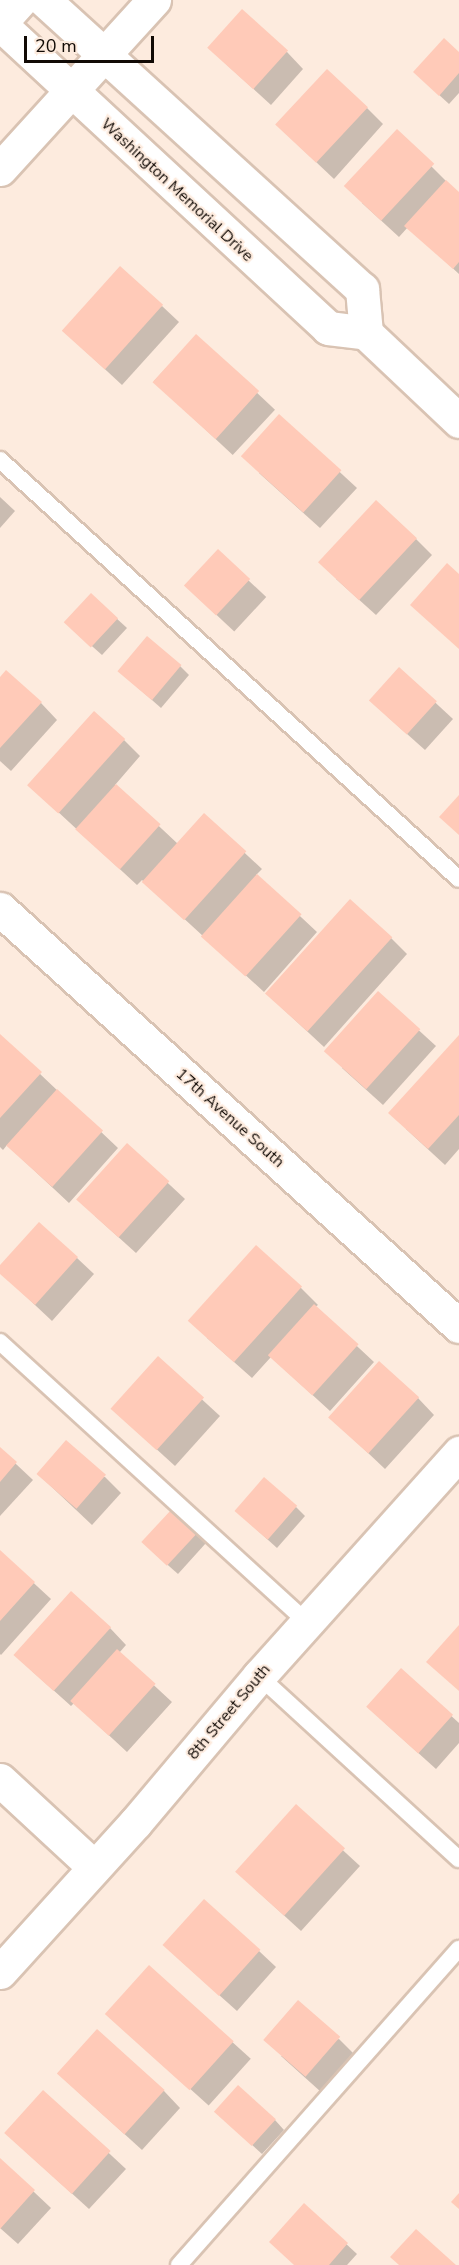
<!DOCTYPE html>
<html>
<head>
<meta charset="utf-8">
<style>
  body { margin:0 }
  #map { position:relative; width:459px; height:2265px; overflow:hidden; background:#fdebde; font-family:"Nunito Sans",sans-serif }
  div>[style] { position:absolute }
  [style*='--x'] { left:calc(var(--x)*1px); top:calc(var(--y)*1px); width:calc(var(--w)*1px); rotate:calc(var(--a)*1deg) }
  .shadow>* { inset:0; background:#0003; transform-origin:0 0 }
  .building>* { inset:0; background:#ffcab8; transform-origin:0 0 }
  .roads { filter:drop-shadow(2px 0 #d9c3b3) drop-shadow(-2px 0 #d9c3b3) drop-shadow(0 2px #d9c3b3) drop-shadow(0 -2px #d9c3b3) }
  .lane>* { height:16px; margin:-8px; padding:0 8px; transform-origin:8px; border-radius:8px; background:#fff }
  .street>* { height:33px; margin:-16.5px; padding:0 16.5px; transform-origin:16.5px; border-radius:16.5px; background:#fff }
  .secondary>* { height:33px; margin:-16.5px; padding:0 16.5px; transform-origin:16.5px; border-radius:16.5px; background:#fff }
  span { translate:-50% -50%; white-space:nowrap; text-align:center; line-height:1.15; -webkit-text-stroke:4.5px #fdebde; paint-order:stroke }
  .street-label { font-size:16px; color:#110a05 }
  .scale { position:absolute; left:24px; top:36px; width:130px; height:27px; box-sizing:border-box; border:3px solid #110a05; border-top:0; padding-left:8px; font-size:18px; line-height:21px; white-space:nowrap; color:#110a05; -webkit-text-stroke:4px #fdebde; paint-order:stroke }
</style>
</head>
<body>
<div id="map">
  <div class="shadow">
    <div style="clip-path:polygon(287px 52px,303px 69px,271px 105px,226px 64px)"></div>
    <div style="clip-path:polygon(459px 54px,459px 93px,449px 104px,425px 82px)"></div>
    <div style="clip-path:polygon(367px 108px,383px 124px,334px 179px,278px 126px)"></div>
    <div style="clip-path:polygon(397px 132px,459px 194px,459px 274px,408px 227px,399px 237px,362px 203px)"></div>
    <div style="clip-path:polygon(162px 306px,179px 322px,122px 385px,81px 347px)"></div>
    <div style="left:196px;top:336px;width:108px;height:62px;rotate:43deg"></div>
    <div style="clip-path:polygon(279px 416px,357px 488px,320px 528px,259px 473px)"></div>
    <div style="clip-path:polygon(0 497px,15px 511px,0 528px)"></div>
    <div style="clip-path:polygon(416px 539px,432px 555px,376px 615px,336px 579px)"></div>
    <div style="left:218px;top:552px;width:66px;height:47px;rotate:43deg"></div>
    <div style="clip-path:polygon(91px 595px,127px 628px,102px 655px,75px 631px)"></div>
    <div style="clip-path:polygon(180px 666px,189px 675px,161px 708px,119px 671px)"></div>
    <div style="clip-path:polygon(399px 669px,453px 719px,425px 750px,388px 717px)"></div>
    <div style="clip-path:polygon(0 679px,41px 703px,57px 720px,11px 771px,0 761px)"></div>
    <div style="clip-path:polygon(124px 740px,140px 756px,115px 785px,178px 844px,204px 815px,262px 869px,256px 875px,317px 932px,264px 992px,142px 880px,137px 885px,29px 785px)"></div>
    <div style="clip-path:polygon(391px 938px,407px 954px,324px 1047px,282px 1008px)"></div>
    <div style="clip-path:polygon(378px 993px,436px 1046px,383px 1105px,342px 1068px)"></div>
    <div style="clip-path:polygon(0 1036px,118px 1148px,69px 1203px,7px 1145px,3px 1150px,0 1147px)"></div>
    <div style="clip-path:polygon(459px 1037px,459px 1149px,445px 1165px,406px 1129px)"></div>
    <div style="clip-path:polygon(127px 1145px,185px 1199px,136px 1253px,95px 1216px)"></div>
    <div style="clip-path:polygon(256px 1248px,301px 1288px,318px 1305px,315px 1307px,374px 1362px,330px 1411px,271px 1357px,252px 1378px,207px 1338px)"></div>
    <div style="clip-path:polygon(77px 1258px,94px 1274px,52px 1321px,0 1272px,0 1267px)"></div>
    <div style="clip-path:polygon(158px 1359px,220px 1416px,175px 1466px,130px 1425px)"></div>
    <div style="clip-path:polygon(418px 1398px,434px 1415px,385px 1469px,330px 1417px)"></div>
    <div style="clip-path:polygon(0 1449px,33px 1480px,0 1516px)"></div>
    <div style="clip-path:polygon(38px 1474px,105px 1477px,121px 1493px,92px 1525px)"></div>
    <div style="clip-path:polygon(296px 1507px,305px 1516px,277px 1548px,246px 1520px)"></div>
    <div style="clip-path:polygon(197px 1534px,206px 1543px,178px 1574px,153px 1552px)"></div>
    <div style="clip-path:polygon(0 1552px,51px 1599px,1px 1655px,0 1654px)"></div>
    <div style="clip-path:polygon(110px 1628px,126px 1645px,119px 1653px,172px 1702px,127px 1752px,74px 1703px,71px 1706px,32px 1671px)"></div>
    <div style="clip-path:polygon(401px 1670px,459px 1723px,459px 1743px,436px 1769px,385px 1723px)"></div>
    <div style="clip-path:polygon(296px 1807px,360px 1866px,301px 1931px,254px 1888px)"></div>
    <div style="clip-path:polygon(259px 1951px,276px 1967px,237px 2011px,181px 1961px)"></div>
    <div style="left:149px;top:1967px;width:137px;height:63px;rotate:42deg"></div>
    <div style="clip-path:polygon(339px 2039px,355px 2055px,321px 2092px,281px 2056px)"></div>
    <div style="clip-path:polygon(76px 2090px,164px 2091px,180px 2108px,142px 2150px)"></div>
    <div style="clip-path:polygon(43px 2092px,126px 2169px,89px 2209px,23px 2149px)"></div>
    <div style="clip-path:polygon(275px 2120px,284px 2130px,262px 2154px,226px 2121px)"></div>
    <div style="clip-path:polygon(0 2160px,51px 2208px,18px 2244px,0 2228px)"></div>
    <div style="clip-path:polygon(304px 2205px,357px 2254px,347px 2265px,295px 2265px)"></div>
  </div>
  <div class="building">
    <div style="left:242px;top:9px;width:62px;height:52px;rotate:42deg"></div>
    <div style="clip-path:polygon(444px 38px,459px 52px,459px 73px,439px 96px,413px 72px)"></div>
    <div style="left:327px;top:69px;width:56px;height:76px;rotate:43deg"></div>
    <div style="left:397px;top:129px;width:51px;height:78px;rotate:43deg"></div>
    <div style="clip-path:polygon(446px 180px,459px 192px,459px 262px,453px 269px,404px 226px)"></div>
    <div style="left:120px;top:266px;width:58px;height:87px;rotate:42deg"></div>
    <div style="left:196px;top:334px;width:85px;height:65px;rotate:42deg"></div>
    <div style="left:279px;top:414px;width:84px;height:57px;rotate:42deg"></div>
    <div style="left:376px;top:500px;width:56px;height:85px;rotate:43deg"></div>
    <div style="left:218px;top:549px;width:44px;height:50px;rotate:43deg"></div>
    <div style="clip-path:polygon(447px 563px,459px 574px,459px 649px,410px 605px)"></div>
    <div style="left:91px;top:593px;width:37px;height:40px;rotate:43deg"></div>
    <div style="left:147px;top:636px;width:45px;height:46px;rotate:40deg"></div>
    <div style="left:399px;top:667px;width:51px;height:45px;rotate:42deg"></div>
    <div style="clip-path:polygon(6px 670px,42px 702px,0 748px,0 677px)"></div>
    <div style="left:94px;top:711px;width:42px;height:100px;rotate:42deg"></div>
    <div style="left:116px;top:784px;width:60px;height:61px;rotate:42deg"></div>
    <div style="clip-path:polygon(459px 795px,459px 835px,439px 817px)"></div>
    <div style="left:204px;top:813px;width:57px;height:93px;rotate:42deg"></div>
    <div style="left:257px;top:874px;width:60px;height:84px;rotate:42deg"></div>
    <div style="left:350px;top:899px;width:57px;height:127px;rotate:42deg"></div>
    <div style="left:378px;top:991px;width:57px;height:81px;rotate:42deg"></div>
    <div style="clip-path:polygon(0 1034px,42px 1072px,0 1118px)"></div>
    <div style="clip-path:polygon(459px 1035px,459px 1115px,428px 1149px,388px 1113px)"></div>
    <div style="left:57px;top:1089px;width:62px;height:76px;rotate:42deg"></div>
    <div style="left:127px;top:1143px;width:57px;height:76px;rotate:42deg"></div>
    <div style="clip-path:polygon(39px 1222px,78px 1257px,35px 1305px,0 1274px,0 1265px)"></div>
    <div style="left:256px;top:1245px;width:62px;height:102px;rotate:42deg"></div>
    <div style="left:314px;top:1304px;width:60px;height:69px;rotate:42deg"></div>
    <div style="left:158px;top:1356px;width:62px;height:71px;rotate:42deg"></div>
    <div style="left:379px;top:1361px;width:54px;height:76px;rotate:42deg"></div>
    <div style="left:66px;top:1440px;width:53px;height:45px;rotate:41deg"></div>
    <div style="clip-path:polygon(0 1447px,17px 1462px,0 1482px)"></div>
    <div style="left:264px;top:1477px;width:44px;height:45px;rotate:41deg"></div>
    <div style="left:172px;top:1509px;width:35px;height:45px;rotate:43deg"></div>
    <div style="clip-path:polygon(0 1550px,35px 1582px,0 1621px)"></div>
    <div style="left:71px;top:1591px;width:54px;height:86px;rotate:42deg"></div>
    <div style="clip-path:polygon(459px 1625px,459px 1691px,426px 1662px)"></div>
    <div style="left:117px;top:1649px;width:52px;height:70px;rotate:42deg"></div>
    <div style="left:401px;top:1668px;width:70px;height:52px;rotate:42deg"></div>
    <div style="left:296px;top:1804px;width:66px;height:91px;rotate:42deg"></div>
    <div style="left:204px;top:1899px;width:76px;height:62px;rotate:42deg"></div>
    <div style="left:149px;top:1965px;width:114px;height:66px;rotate:42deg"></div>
    <div style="left:298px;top:2000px;width:56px;height:53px;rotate:41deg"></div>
    <div style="left:97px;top:2029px;width:91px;height:60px;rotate:42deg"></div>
    <div style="left:238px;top:2085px;width:51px;height:36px;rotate:42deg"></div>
    <div style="left:43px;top:2090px;width:91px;height:58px;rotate:42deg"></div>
    <div style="clip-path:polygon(0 2158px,35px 2190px,0 2229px)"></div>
    <div style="clip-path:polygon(459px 2193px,459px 2209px,451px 2202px)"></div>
    <div style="clip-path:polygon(304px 2203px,348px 2243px,329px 2265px,294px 2265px,269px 2242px)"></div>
    <div style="clip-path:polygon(416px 2229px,456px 2265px,399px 2265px,390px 2257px)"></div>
  </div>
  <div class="roads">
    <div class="lane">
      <div style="--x:0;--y:460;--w:621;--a:42.39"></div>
      <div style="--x:0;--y:1342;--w:416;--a:42.4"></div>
      <div style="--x:259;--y:1676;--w:271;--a:42.5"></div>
      <div style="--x:179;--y:2265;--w:422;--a:-48.5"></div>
    </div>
    <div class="street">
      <div style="--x:0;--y:909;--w:620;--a:42.26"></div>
      <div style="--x:0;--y:1780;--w:128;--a:42.8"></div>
      <div style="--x:0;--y:1972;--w:202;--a:-47.8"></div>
      <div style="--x:136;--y:1822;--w:191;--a:-49.9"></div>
      <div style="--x:259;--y:1676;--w:300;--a:-48.1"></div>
    </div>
    <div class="secondary">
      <div style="--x:44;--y:0;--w:430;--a:42.3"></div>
      <div style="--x:362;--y:289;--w:44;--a:84.8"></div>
      <div style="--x:0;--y:23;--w:31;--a:-48"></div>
      <div style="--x:0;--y:24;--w:447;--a:42.8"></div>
      <div style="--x:328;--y:328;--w:38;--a:7"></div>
      <div style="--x:366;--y:333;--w:128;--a:43.4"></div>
      <div style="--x:0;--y:169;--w:229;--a:-47.7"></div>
    </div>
  </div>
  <div class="street-label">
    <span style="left:177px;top:190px;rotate:43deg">Washington Memorial Drive</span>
    <span style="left:230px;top:1118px;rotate:42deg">17th Avenue South</span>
    <span style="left:229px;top:1712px;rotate:-50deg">8th Street South</span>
  </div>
  <div class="scale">20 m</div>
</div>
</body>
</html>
